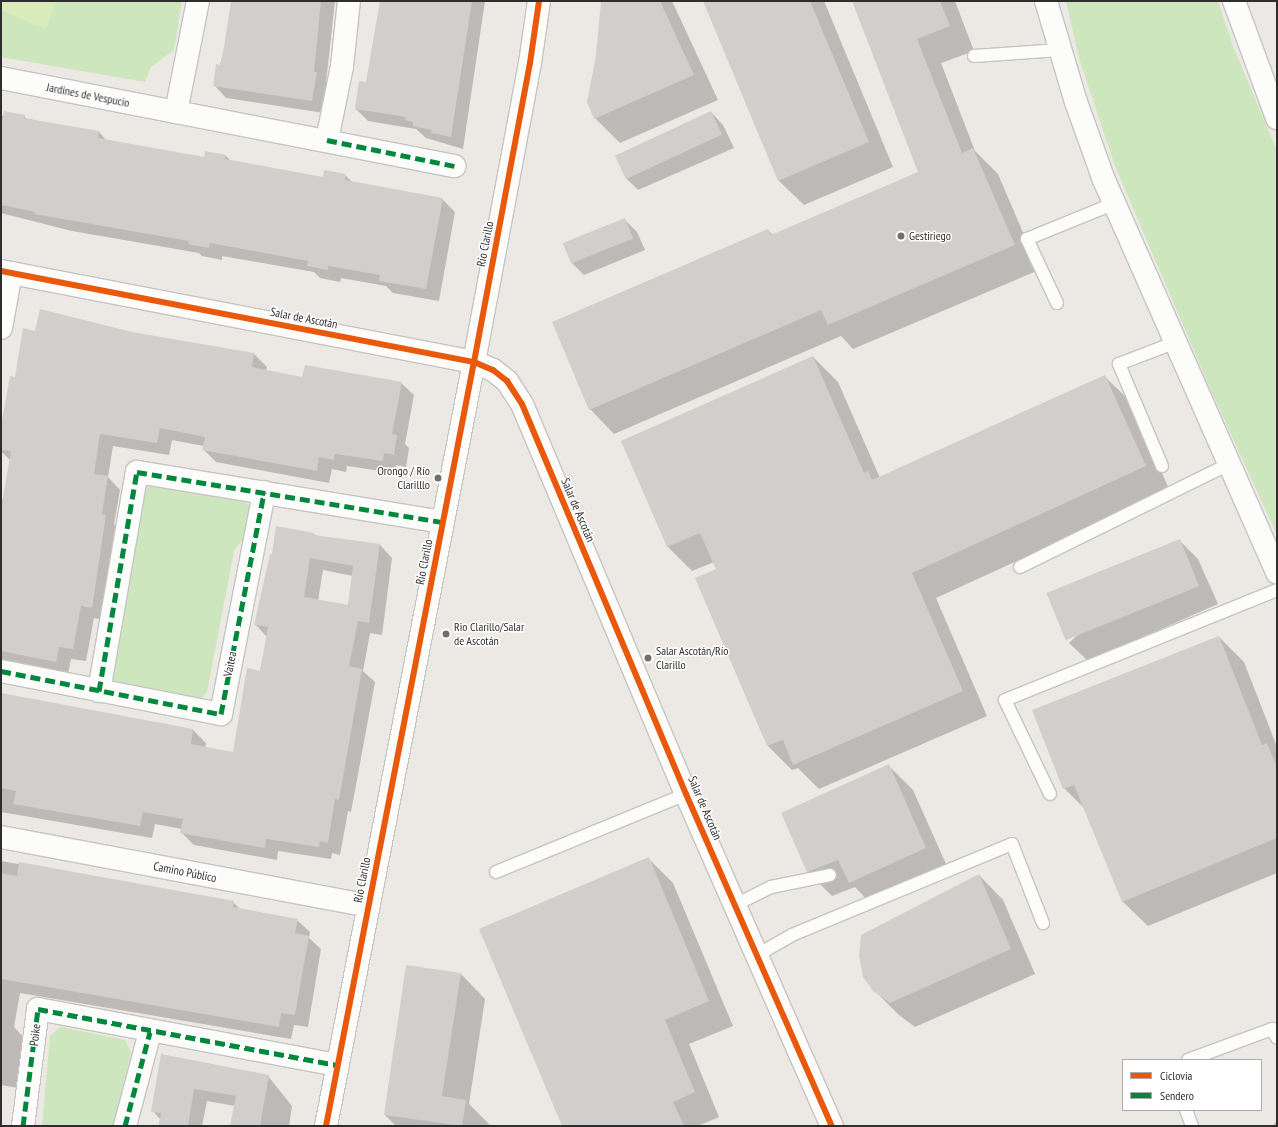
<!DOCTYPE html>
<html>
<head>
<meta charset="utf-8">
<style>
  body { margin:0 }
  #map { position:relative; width:1278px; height:1127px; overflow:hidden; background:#ece8e4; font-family:"PT Sans Narrow",sans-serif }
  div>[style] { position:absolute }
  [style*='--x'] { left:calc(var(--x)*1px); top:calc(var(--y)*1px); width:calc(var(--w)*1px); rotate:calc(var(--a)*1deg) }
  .green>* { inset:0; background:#cee6be }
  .pitch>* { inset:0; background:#d9eabb }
  .shadow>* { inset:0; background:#0003 }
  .building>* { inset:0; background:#d1cecb; transform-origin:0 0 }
  .roads { filter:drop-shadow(1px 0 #c5c4c5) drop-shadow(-1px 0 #c5c4c5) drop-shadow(0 1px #c5c4c5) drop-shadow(0 -1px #c5c4c5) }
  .lane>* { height:12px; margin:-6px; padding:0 6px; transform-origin:6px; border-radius:6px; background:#fcfcfb }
  .street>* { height:22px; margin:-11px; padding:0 11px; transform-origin:11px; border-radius:11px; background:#fcfcfb }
  .secondary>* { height:22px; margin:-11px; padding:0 11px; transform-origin:11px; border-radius:11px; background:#fcfcfb }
  .quiet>* { height:5px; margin-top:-2.5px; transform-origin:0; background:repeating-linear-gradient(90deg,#00873e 0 10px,transparent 0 15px) }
  .cycleway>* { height:6px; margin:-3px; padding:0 3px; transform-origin:3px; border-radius:3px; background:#e8590c }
  .dots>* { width:11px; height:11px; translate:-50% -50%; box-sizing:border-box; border:2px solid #fff; border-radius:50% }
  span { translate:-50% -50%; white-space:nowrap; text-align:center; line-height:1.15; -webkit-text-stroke:3px #fff; paint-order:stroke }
  .street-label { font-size:12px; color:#2e2e2e }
  .poi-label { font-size:12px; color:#2e2e2e }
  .left { translate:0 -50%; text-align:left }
  .right { translate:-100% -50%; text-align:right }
  .frame { position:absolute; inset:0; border:2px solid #2e2e2e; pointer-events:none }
  .legend { position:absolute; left:1122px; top:1059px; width:140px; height:52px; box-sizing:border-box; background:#fff; border:1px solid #ababab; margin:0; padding:5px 7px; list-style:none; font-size:12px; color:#2e2e2e }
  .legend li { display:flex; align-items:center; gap:8px; height:20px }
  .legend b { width:20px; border:1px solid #ababab }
</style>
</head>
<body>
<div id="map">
  <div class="green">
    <div style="clip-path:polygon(1px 1px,182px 1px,174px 50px,151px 67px,145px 82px,1px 57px)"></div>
    <div style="clip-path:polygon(1066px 1px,1218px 1px,1233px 46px,1277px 151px,1277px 535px,1212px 393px,1115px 166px,1079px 58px)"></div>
    <div style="clip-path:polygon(152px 482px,244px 499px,252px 509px,245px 536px,234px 551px,207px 692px,200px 700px,108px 684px,141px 493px)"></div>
    <div style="clip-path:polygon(60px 1027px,125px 1040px,131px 1052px,113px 1126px,42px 1126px,50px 1036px)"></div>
  </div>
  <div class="pitch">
    <div style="clip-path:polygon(1px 1px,57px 1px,46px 29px,1px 10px)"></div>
  </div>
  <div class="shadow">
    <div style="clip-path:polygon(232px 1px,335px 1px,326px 83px,329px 86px,324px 113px,226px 98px,214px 85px,225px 48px)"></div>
    <div style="clip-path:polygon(381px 1px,485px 1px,463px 149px,426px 138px,416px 129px,368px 121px,356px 109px,367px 84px)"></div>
    <div style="clip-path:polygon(602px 1px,672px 1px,718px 100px,620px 143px,595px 118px)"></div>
    <div style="clip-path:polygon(708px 1px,824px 1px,893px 167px,804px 205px,779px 181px,705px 2px)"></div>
    <div style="clip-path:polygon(853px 1px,955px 1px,974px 51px,941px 63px,975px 151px,998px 174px,1039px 270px,853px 349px,841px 336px,614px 434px,590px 409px,768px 230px,773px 235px,919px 172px)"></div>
    <div style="clip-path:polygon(711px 112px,723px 125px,734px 148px,638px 190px,625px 177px)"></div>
    <div style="clip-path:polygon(1px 116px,24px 116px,27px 119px,99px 132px,107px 141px,205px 158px,226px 156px,231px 161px,324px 178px,345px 175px,353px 183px,442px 199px,455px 212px,439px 301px,393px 293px,386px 286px,341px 278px,340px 282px,320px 278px,314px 272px,222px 256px,222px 260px,202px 256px,199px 253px,72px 231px,1px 213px)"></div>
    <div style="clip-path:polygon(624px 219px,637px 232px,645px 250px,584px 275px,572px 263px)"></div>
    <div style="clip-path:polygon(36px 332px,132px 333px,254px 354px,267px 367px,266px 371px,303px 378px,401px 383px,414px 395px,405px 444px,409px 448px,406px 467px,396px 465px,395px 473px,347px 466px,346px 472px,332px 469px,329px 483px,216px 462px,203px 449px,204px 446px,172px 440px,169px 455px,113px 446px,108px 477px,120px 490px,114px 524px,118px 528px,104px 620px,94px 618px,86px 661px,71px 659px,68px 674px,1px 660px,1px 499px,4px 500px,10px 460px,1px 451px,1px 432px,15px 378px)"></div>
    <div style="clip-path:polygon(813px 357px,838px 382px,880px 478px,1104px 376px,1129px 400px,1170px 491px,936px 598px,987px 716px,819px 789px,798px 768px,792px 770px,768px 746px,714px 562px,692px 571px,668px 547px,622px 441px)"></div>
    <div style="clip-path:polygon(evenodd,314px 534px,317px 536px,380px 545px,392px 558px,382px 635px,370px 633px,363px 671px,375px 682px,351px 812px,348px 811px,340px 855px,332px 853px,331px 859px,278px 851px,277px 860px,194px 845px,181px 832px,182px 829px,155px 824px,152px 838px,1px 812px,1px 694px,193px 730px,206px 743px,205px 748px,234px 753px,260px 672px,267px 637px,255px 624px,314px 534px,323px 570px,353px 576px,348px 606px,318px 601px,323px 570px)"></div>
    <div style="clip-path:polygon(1179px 540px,1198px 559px,1218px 604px,1088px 661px,1069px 643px)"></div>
    <div style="clip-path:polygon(1219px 637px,1244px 662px,1277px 747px,1277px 873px,1148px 926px,1123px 902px,1086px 810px,1064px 788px)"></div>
    <div style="clip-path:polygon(888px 765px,913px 790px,950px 873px,874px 907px,855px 887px,832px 896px,808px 872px)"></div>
    <div style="clip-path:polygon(648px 858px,673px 883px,733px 1026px,689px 1044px,719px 1117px,698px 1126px,563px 1126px)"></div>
    <div style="clip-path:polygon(1px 861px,233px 902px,241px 910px,297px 920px,310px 932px,309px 938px,321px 949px,308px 1027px,294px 1025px,291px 1039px,20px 993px,14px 1027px,26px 1040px,18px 1088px,1px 1085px)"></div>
    <div style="clip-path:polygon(979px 875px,1003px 900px,1035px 974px,915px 1027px,899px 1015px,874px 990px)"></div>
    <div style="clip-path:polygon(461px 974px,485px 999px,469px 1104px,491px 1126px,396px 1126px,385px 1115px)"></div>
    <div style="clip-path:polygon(162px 1055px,268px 1076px,292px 1106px,289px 1126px,231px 1126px,235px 1106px,207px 1101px,202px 1126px,159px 1126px,160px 1119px,153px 1111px)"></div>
    <div style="clip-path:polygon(1277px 1120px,1277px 1126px,1273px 1126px)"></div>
  </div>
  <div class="building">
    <div style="clip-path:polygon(231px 1px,321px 1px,314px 72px,317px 72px,312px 101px,213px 86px,216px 64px,220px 65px,224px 47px)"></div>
    <div style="clip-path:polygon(380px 1px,472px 1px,451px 137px,431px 133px,432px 130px,413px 126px,413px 122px,405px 120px,406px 117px,355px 109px,359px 81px,366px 82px)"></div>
    <div style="clip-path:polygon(601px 1px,660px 1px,694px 75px,594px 119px,587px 102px,596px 56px)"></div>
    <div style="clip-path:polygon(703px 1px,810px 1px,869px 142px,778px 181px)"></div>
    <div style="clip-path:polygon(852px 1px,940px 1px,950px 26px,917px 39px,962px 153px,973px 148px,1015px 245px,828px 325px,821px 310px,589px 410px,552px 322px,768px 229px,771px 235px,918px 172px)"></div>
    <div style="clip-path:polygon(4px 111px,25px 115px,24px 118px,99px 131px,98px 138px,204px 157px,205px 151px,226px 155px,225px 159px,323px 177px,324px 170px,346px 174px,345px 180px,443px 198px,426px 289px,379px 281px,380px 275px,328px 266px,328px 270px,307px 266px,308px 261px,210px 243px,209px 248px,188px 244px,189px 241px,34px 214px,35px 212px,1px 205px,1px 127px)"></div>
    <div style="left:711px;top:111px;width:26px;height:106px;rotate:65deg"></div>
    <div style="left:625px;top:218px;width:22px;height:67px;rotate:68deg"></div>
    <div style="clip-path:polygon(40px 309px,132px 332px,254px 353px,252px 367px,302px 377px,305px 365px,402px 382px,392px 434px,397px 435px,394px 455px,384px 453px,383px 461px,335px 454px,334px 460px,319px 457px,317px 471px,202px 450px,205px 437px,160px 428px,157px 443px,100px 434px,94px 474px,108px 476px,102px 514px,106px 515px,92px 608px,81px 606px,73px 649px,59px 647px,56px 662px,1px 651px,1px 509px,11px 451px,1px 450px,1px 426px,10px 376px,15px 377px,23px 328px,35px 331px)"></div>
    <div style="clip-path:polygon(813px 356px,864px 473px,868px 471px,872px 480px,1105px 375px,1146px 466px,912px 573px,963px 691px,793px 765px,783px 740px,767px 746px,695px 578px,716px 569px,700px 533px,667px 547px,621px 441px)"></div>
    <div style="clip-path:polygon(evenodd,276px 526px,314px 533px,314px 535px,380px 544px,369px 623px,358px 621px,349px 666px,362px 669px,339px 800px,335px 799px,328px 843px,320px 841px,319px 847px,266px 839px,265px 848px,180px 833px,183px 819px,143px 812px,140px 826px,13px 804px,16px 791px,1px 788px,1px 693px,193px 729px,191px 744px,233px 752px,247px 668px,260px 671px,268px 627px,254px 625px,270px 554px,272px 554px,276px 526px,310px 558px,353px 566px,348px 605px,304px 597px,310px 558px)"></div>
    <div style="left:1180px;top:539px;width:51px;height:144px;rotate:68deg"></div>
    <div style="clip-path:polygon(1219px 636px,1262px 745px,1267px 743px,1277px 767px,1277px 838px,1122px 902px,1074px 785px,1063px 789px,1032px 710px)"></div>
    <div style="clip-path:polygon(889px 764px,926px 848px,849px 883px,838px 860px,807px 872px,781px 813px)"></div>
    <div style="clip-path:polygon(649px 857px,709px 1001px,665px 1020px,695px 1092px,673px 1102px,684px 1126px,562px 1126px,479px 929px)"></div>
    <div style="clip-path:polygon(19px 862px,234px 901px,233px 907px,298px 919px,295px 933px,309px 936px,295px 1015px,281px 1013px,279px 1027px,1px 979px,1px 873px,17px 876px)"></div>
    <div style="clip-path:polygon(979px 874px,1011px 949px,890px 1003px,873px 991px,863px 977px,859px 956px,861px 935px)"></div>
    <div style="clip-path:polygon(406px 965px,461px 973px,442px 1096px,466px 1100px,462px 1126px,384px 1115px)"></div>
    <div style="clip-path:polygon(161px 1054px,269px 1075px,260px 1126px,230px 1126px,236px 1096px,194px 1089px,188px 1126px,159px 1126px,161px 1113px,151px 1112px)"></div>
  </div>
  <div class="roads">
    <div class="lane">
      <div style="--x:974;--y:56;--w:86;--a:-4"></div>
      <div style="--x:1057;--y:303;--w:71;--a:-115.1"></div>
      <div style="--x:1027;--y:239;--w:95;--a:-22.2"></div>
      <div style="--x:1162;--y:466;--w:111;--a:-112.9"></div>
      <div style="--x:1119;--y:364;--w:61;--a:-21.1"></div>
      <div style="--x:1020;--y:567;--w:233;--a:-26.2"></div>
      <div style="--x:1050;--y:794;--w:104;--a:-115.6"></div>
      <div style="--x:1005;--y:700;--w:293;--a:-22"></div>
      <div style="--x:496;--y:872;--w:205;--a:-22.3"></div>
      <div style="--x:735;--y:905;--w:40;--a:-26.6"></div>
      <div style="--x:771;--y:887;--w:60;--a:-11.5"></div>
      <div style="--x:757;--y:955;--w:40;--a:-29.7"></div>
      <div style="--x:792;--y:935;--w:238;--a:-22.5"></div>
      <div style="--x:1012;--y:844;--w:85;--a:68.6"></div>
      <div style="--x:1188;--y:1060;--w:90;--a:-20.3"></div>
      <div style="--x:1272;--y:1029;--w:10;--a:61"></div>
      <div style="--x:1186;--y:1110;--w:17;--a:69"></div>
    </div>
    <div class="street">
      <div style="--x:1;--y:78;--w:462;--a:11"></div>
      <div style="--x:176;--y:112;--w:113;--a:-78.8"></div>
      <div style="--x:327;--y:140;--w:76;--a:-78.5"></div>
      <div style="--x:342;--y:66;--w:65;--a:-83.9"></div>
      <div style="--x:1;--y:271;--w:482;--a:10.9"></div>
      <div style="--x:474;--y:362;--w:21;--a:23"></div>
      <div style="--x:493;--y:370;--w:18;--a:38"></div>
      <div style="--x:507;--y:381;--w:27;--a:57"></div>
      <div style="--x:522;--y:404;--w:423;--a:67.2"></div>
      <div style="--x:686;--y:794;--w:363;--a:66.3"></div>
      <div style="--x:1;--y:328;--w:56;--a:-79.7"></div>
      <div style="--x:1;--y:671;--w:224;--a:11.1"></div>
      <div style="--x:221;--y:714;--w:226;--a:-79"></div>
      <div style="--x:99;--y:691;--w:222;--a:-80.2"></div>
      <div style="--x:137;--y:472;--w:310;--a:9.3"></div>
      <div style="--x:1;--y:837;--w:373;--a:10.6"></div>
      <div style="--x:23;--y:1126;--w:118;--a:-82.7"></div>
      <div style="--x:38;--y:1009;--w:304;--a:10.6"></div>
      <div style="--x:125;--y:1126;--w:97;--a:-75.1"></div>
      <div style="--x:326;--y:1126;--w:778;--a:-79.04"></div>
      <div style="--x:474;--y:362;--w:304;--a:-79.4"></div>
      <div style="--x:530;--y:63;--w:63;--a:-81.7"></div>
    </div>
    <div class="secondary">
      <div style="--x:1046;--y:1;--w:105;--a:73.5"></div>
      <div style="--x:1076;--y:102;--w:83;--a:70.3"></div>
      <div style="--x:1104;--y:180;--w:429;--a:66.2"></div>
      <div style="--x:1234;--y:1;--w:125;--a:69.8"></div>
    </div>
  </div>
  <div class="quiet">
    <div style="--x:327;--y:140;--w:131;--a:11.5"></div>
    <div style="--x:1;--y:671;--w:224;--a:11.1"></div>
    <div style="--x:221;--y:714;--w:226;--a:-79"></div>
    <div style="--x:99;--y:691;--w:222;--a:-80.2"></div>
    <div style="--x:137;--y:472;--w:310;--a:9.3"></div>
    <div style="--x:23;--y:1126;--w:118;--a:-82.7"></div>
    <div style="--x:38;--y:1009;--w:304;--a:10.6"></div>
    <div style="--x:125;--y:1126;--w:97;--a:-75.1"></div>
  </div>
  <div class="cycleway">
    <div style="--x:1;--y:271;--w:482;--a:10.9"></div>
    <div style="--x:474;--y:362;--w:21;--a:23"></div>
    <div style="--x:493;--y:370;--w:18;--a:38"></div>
    <div style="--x:507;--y:381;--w:27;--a:57"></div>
    <div style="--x:522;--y:404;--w:423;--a:67.2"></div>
    <div style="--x:686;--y:794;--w:363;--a:66.3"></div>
    <div style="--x:326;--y:1126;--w:778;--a:-79.04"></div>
    <div style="--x:474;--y:362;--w:304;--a:-79.4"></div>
    <div style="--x:530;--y:63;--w:63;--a:-81.7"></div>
  </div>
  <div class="dots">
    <div style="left:901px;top:236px;background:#706f6e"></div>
    <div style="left:438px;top:478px;background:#706f6e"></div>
    <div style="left:446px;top:634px;background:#706f6e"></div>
    <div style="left:648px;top:658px;background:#706f6e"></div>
  </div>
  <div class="street-label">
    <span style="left:88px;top:95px;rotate:11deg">Jardines de Vespucio</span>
    <span style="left:485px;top:244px;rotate:-79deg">Río Clarillo</span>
    <span style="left:304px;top:318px;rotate:11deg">Salar de Ascotán</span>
    <span style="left:578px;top:510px;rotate:67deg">Salar de Ascotán</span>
    <span style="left:424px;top:562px;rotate:-79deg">Río Clarillo</span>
    <span style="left:230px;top:664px;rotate:-79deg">Vaitea</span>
    <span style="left:705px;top:808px;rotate:67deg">Salar de Ascotán</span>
    <span style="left:185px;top:872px;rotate:11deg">Camino Público</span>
    <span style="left:362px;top:880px;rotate:-79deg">Río Clarillo</span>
    <span style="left:35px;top:1035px;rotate:-83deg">Poike</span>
  </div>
  <div class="poi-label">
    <span class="left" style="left:909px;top:236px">Gestiriego</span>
    <span class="right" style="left:430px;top:478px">Orongo / Río<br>Clarilllo</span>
    <span class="left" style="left:454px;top:634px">Rio Clarillo/Salar<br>de Ascotán</span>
    <span class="left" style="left:656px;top:658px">Salar Ascotán/Río<br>Clarillo</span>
  </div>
  <div class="frame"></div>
  <ul class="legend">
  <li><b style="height:5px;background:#e8590c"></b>Ciclovía</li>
  <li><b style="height:5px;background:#00873e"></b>Sendero</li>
  </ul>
</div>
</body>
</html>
